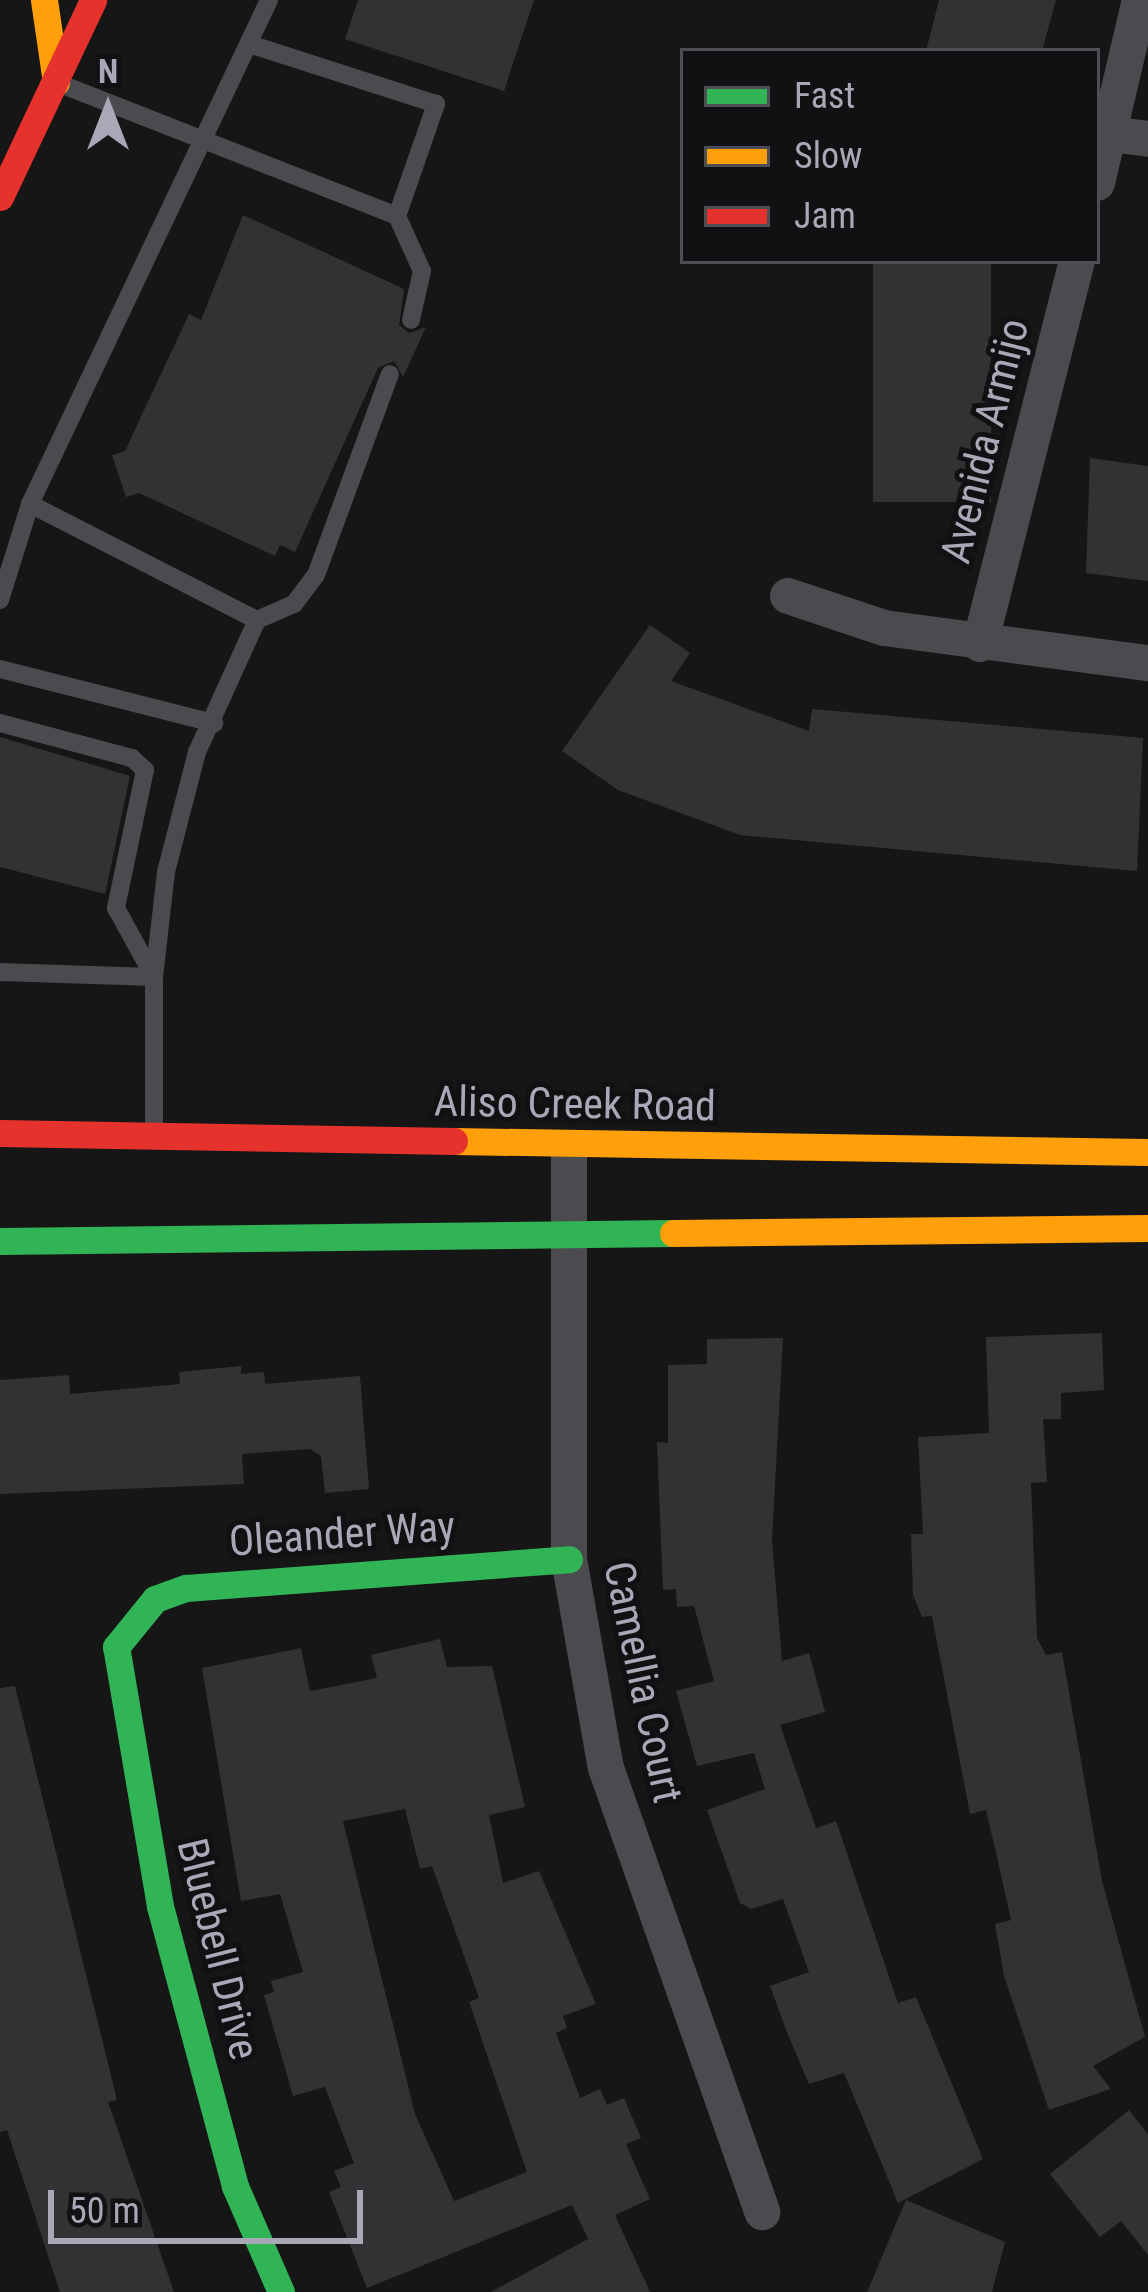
<!DOCTYPE html>
<html>
<head>
<meta charset="utf-8">
<style>
  body { margin:0 }
  #map { position:relative; width:1148px; height:2292px; overflow:hidden; background:#161616; font-family:"Roboto Condensed",sans-serif }
  div>[style] { position:absolute }
  [style*='--x'] { left:calc(var(--x)*1px); top:calc(var(--y)*1px); width:calc(var(--w)*1px); rotate:calc(var(--a)*1deg) }
  .building>* { inset:0; background:#323234; transform-origin:0 0 }
  .lane>* { height:18px; margin:-9px; padding:0 9px; transform-origin:9px; border-radius:9px; background:#4a4a4f }
  .street>* { height:36px; margin:-18px; padding:0 18px; transform-origin:18px; border-radius:18px; background:#4a4a4f }
  .fast>* { height:27px; margin:-13.5px; padding:0 13.5px; transform-origin:13.5px; border-radius:13.5px; background:#30b455 }
  .slow>* { height:27px; margin:-13.5px; padding:0 13.5px; transform-origin:13.5px; border-radius:13.5px; background:#ff9f0a }
  .jam>* { height:27px; margin:-13.5px; padding:0 13.5px; transform-origin:13.5px; border-radius:13.5px; background:#e5322d }
  span { translate:-50% -50%; white-space:nowrap; text-align:center; line-height:1.15; -webkit-text-stroke:10px #111012; paint-order:stroke }
  .street-label { font-size:42px; color:#a8a8b7 }
  .legend { position:absolute; left:680px; top:48px; width:420px; height:216px; box-sizing:border-box; background:#111012; border:3px solid #4d4d54; margin:0; padding:15px 21px; list-style:none; font-size:36px; color:#a8a8b7 }
  .legend li { display:flex; align-items:center; gap:24px; height:60px }
  .legend b { width:60px; border:3px solid #4d4d54 }
  .north { position:absolute; left:48px; top:48px; width:120px; height:120px; -webkit-text-stroke:9px #111012; paint-order:stroke; rotate:0deg; font-size:33px; font-weight:700; line-height:48px; text-align:center; color:#a8a8b7 }
  .north::after { content:''; display:block; margin:auto; width:42px; height:54px; background:#a8a8b7; clip-path:polygon(50% 0,100% 100%,50% 72%,0 100%) }
  .scale { position:absolute; left:48px; top:2190px; width:315px; height:54px; box-sizing:border-box; border:6px solid #a8a8b7; border-top:0; padding-left:15px; font-size:36px; line-height:42px; white-space:nowrap; color:#a8a8b7; -webkit-text-stroke:9px #111012; paint-order:stroke }
</style>
</head>
<body>
<div id="map">
  <div class="building">
    <div style="clip-path:polygon(358px 0,534px 0,504px 91px,345px 39px)"></div>
    <div style="clip-path:polygon(939px 0,1056px 0,1042px 51px,926px 51px)"></div>
    <div style="clip-path:polygon(243px 215px,404px 289px,399px 325px,409px 333px,426px 327px,403px 377px,394px 361px,378px 368px,295px 552px,280px 545px,275px 556px,139px 493px,126px 497px,112px 455px,125px 451px,189px 314px,201px 320px)"></div>
    <div style="left:873px;top:261px;width:118px;height:241px"></div>
    <div style="clip-path:polygon(1090px 458px,1148px 466px,1148px 581px,1086px 573px)"></div>
    <div style="clip-path:polygon(650px 625px,690px 653px,671px 681px,809px 731px,812px 709px,1143px 738px,1137px 871px,740px 835px,618px 790px,562px 751px)"></div>
    <div style="clip-path:polygon(0 737px,130px 776px,105px 894px,0 867px)"></div>
    <div style="clip-path:polygon(1102px 1333px,1104px 1390px,1061px 1393px,1061px 1419px,1043px 1419px,1047px 1482px,1031px 1483px,1037px 1638px,1046px 1655px,1062px 1652px,1102px 1881px,1145px 2037px,1093px 2066px,1111px 2089px,1049px 2110px,1004px 1976px,995px 1924px,1011px 1920px,997px 1857px,986px 1810px,970px 1814px,932px 1616px,922px 1617px,913px 1595px,911px 1534px,923px 1534px,918px 1437px,989px 1433px,986px 1337px)"></div>
    <div style="clip-path:polygon(783px 1338px,772px 1540px,782px 1661px,809px 1653px,825px 1712px,780px 1725px,816px 1828px,836px 1821px,898px 2003px,916px 1997px,983px 2159px,898px 2203px,844px 2073px,809px 2084px,786px 2030px,770px 1986px,809px 1972px,783px 1899px,751px 1909px,740px 1903px,707px 1810px,765px 1789px,754px 1753px,697px 1766px,676px 1691px,714px 1681px,694px 1606px,677px 1607px,676px 1589px,663px 1590px,657px 1442px,668px 1443px,668px 1365px,707px 1364px,707px 1339px)"></div>
    <div style="clip-path:polygon(241px 1366px,241px 1374px,264px 1372px,265px 1384px,360px 1376px,369px 1489px,325px 1493px,321px 1456px,310px 1449px,242px 1454px,244px 1484px,0 1494px,0 1380px,69px 1375px,70px 1394px,180px 1384px,179px 1372px)"></div>
    <div style="clip-path:polygon(evenodd,440px 1639px,447px 1667px,492px 1666px,525px 1807px,489px 1815px,503px 1883px,539px 1871px,596px 2004px,563px 2016px,567px 2028px,556px 2033px,580px 2098px,600px 2089px,607px 2105px,624px 2098px,641px 2138px,626px 2144px,650px 2199px,615px 2215px,650px 2292px,491px 2292px,588px 2239px,572px 2205px,367px 2288px,329px 2192px,341px 2187px,334px 2171px,354px 2163px,325px 2087px,293px 2096px,264px 1995px,274px 1992px,271px 1981px,303px 1972px,280px 1894px,241px 1901px,202px 1668px,301px 1648px,310px 1691px,377px 1678px,371px 1655px,440px 1639px,405px 1809px,420px 1869px,432px 1866px,479px 1998px,469px 2002px,527px 2172px,454px 2201px,415px 2114px,343px 1821px,405px 1809px)"></div>
    <div style="clip-path:polygon(15px 1686px,117px 2100px,108px 2102px,174px 2292px,60px 2292px,7px 2130px,0 2132px,0 1688px)"></div>
    <div style="clip-path:polygon(1129px 2110px,1148px 2134px,1148px 2255px,1121px 2221px,1100px 2237px,1050px 2174px)"></div>
    <div style="clip-path:polygon(906px 2200px,1005px 2242px,992px 2292px,867px 2292px)"></div>
  </div>
  <div class="lane">
    <div style="--x:58;--y:83;--w:364;--a:21.4"></div>
    <div style="--x:397;--y:216;--w:119;--a:-70.8"></div>
    <div style="--x:436;--y:104;--w:196;--a:-162.2"></div>
    <div style="--x:397;--y:216;--w:60;--a:65.6"></div>
    <div style="--x:422;--y:271;--w:50;--a:102.7"></div>
    <div style="--x:30;--y:504;--w:255;--a:27.1"></div>
    <div style="--x:257;--y:620;--w:145;--a:114.4"></div>
    <div style="--x:197;--y:752;--w:124;--a:104.5"></div>
    <div style="--x:166;--y:872;--w:106;--a:96.5"></div>
    <div style="--x:154;--y:977;--w:154;--a:90"></div>
    <div style="--x:0;--y:600;--w:101;--a:-72.6"></div>
    <div style="--x:30;--y:504;--w:558;--a:-64.63"></div>
    <div style="--x:257;--y:620;--w:40;--a:-23.4"></div>
    <div style="--x:294;--y:604;--w:36;--a:-53"></div>
    <div style="--x:316;--y:575;--w:214;--a:-69.8"></div>
    <div style="--x:0;--y:669;--w:221;--a:14.2"></div>
    <div style="--x:0;--y:723;--w:137;--a:14.9"></div>
    <div style="--x:132;--y:758;--w:18;--a:43"></div>
    <div style="--x:145;--y:770;--w:141;--a:101.9"></div>
    <div style="--x:116;--y:908;--w:79;--a:61.2"></div>
    <div style="--x:0;--y:972;--w:154;--a:1.9"></div>
  </div>
  <div class="street">
    <div style="--x:1109;--y:134;--w:39;--a:7"></div>
    <div style="--x:1097;--y:183;--w:188;--a:-76.8"></div>
    <div style="--x:788;--y:596;--w:101;--a:18.4"></div>
    <div style="--x:884;--y:628;--w:266;--a:7.6"></div>
    <div style="--x:980;--y:644;--w:395;--a:-75.8"></div>
    <div style="--x:569;--y:1148;--w:411;--a:90"></div>
    <div style="--x:569;--y:1559;--w:212;--a:80"></div>
    <div style="--x:606;--y:1768;--w:471;--a:70.6"></div>
  </div>
  <div class="fast">
    <div style="--x:0;--y:1241;--w:673;--a:-0.68"></div>
    <div style="--x:281;--y:2292;--w:116;--a:-113.5"></div>
    <div style="--x:235;--y:2186;--w:290;--a:-105"></div>
    <div style="--x:160;--y:1906;--w:263;--a:-99.6"></div>
    <div style="--x:116;--y:1647;--w:62;--a:-50.9"></div>
    <div style="--x:155;--y:1599;--w:33;--a:-20"></div>
    <div style="--x:186;--y:1588;--w:384;--a:-4.3"></div>
  </div>
  <div class="slow">
    <div style="--x:44;--y:0;--w:83;--a:81.7"></div>
    <div style="--x:454;--y:1141;--w:694;--a:0.91"></div>
    <div style="--x:673;--y:1233;--w:475;--a:-0.6"></div>
  </div>
  <div class="jam">
    <div style="--x:0;--y:197;--w:218;--a:-64.7"></div>
    <div style="--x:0;--y:1133;--w:454;--a:1"></div>
  </div>
  <div class="street-label">
    <span style="left:985px;top:441px;rotate:-76deg">Avenida Armijo</span>
    <span style="left:575px;top:1104px;rotate:1deg">Aliso Creek Road</span>
    <span style="left:342px;top:1534px;rotate:-4deg">Oleander Way</span>
    <span style="left:643px;top:1682px;rotate:78deg">Camellia Court</span>
    <span style="left:218px;top:1949px;rotate:76deg">Bluebell Drive</span>
  </div>
  <ul class="legend">
  <li><b style="height:15px;background:#30b455"></b>Fast</li>
  <li><b style="height:15px;background:#ff9f0a"></b>Slow</li>
  <li><b style="height:15px;background:#e5322d"></b>Jam</li>
  </ul>
  <div class="north">N</div>
  <div class="scale">50 m</div>
</div>
</body>
</html>
